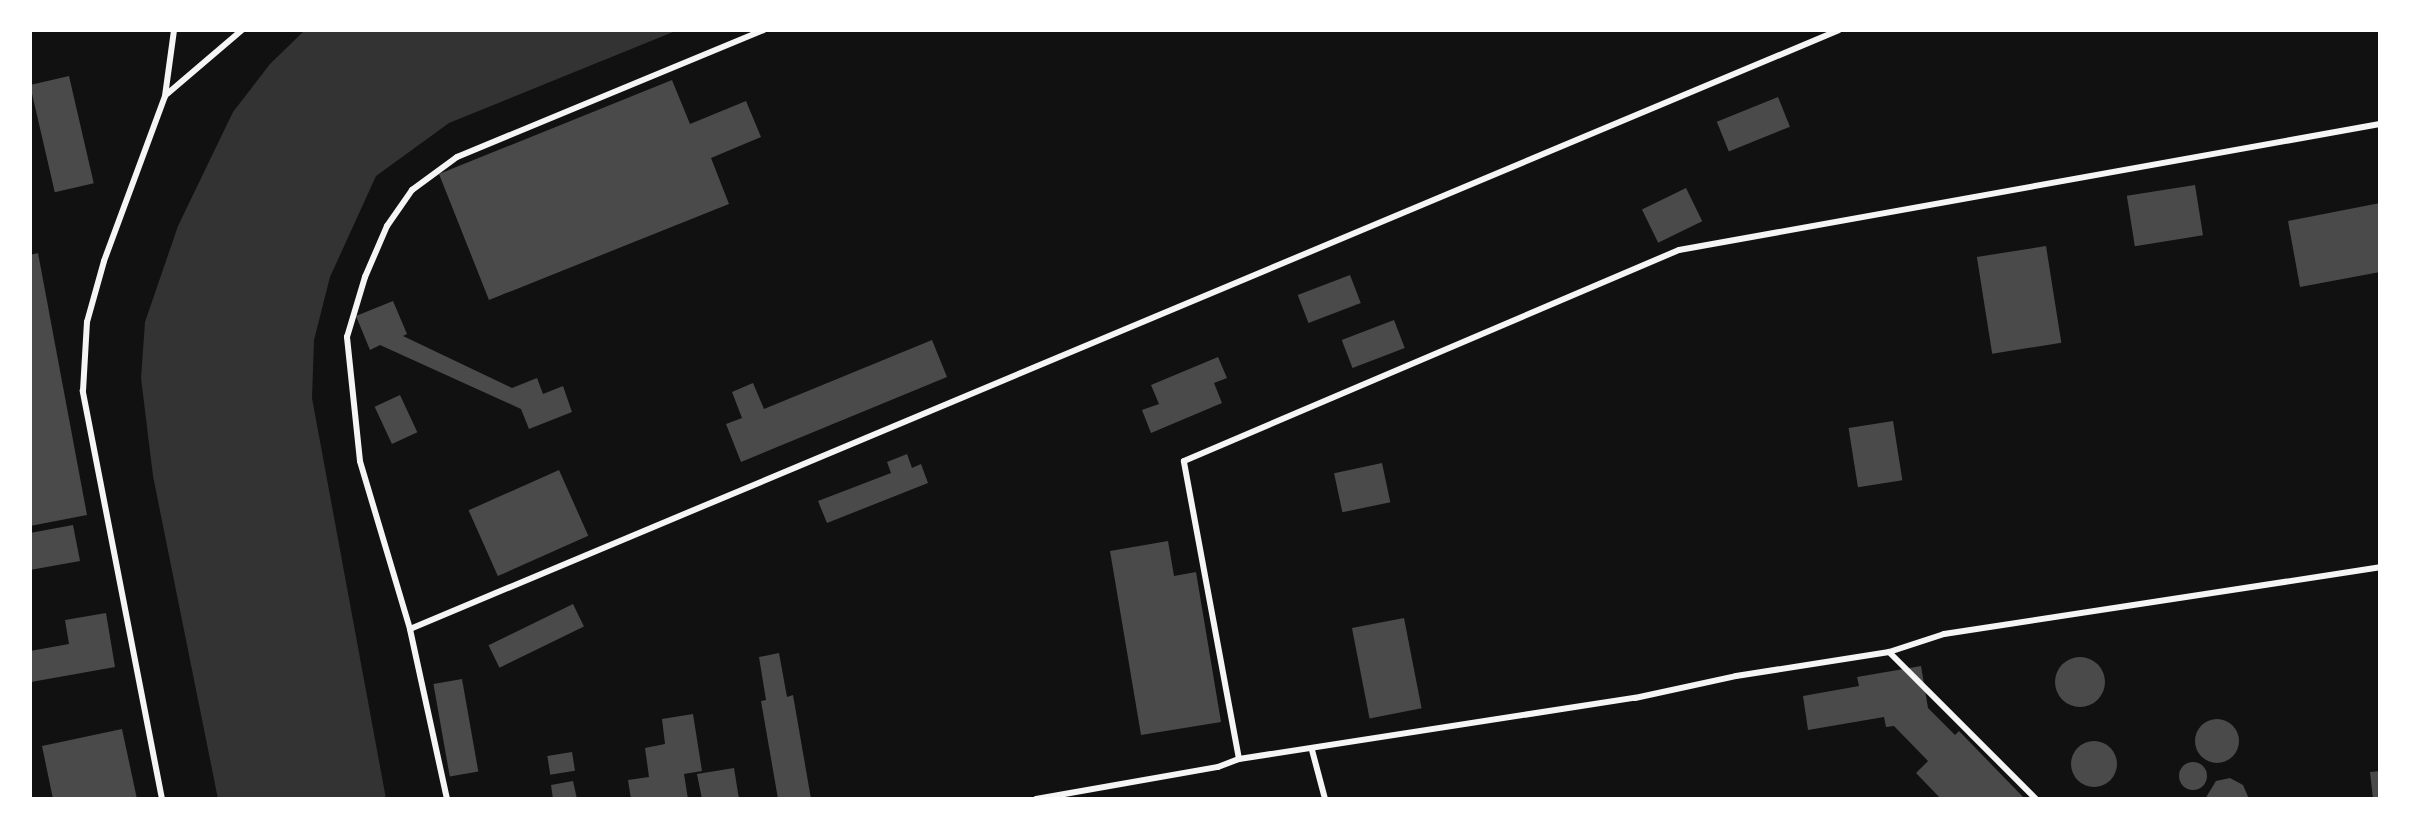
<!DOCTYPE html>
<html>
<head>
<meta charset="utf-8">
<style>
  body { margin:0 }
  #map { position:relative; width:2410px; height:829px; overflow:hidden; background:#111; font-family:"Noto Sans",sans-serif }
  div>[style] { position:absolute }
  [style*='--x'] { left:calc(var(--x)*1px); top:calc(var(--y)*1px); width:calc(var(--w)*1px); rotate:calc(var(--a)*1deg) }
  .water>* { inset:0; background:#333 }
  .building>* { inset:0; background:#4a4a4a; transform-origin:0 0 }
  .round { border-radius:50% }
  .service>* { height:6px; margin:-3px; padding:0 3px; transform-origin:3px; border-radius:3px; background:#f5f5f5 }
  span { translate:-50% -50%; white-space:nowrap; text-align:center; line-height:1.15; -webkit-text-stroke:8px #fff; paint-order:stroke }
  .frame { position:absolute; inset:0; border:32px solid #fff; pointer-events:none }
</style>
</head>
<body>
<div id="map">
  <div class="water">
    <div style="clip-path:polygon(305px 30px,678px 30px,449px 123px,376px 176px,330px 277px,314px 340px,312px 398px,386px 799px,218px 799px,153px 476px,141px 378px,145px 322px,178px 226px,233px 112px,270px 64px)"></div>
  </div>
  <div class="building">
    <div style="left:69px;top:76px;width:110px;height:40px;rotate:77deg"></div>
    <div style="clip-path:polygon(672px 80px,690px 124px,746px 101px,761px 137px,711px 158px,729px 204px,489px 300px,439px 174px)"></div>
    <div style="left:1778px;top:97px;width:32px;height:66px;rotate:68deg"></div>
    <div style="left:2195px;top:185px;width:51px;height:69px;rotate:81deg"></div>
    <div style="left:1686px;top:188px;width:37px;height:49px;rotate:64deg"></div>
    <div style="clip-path:polygon(2380px 203px,2380px 272px,2300px 287px,2288px 221px)"></div>
    <div style="left:2046px;top:246px;width:98px;height:70px;rotate:81deg"></div>
    <div style="clip-path:polygon(38px 253px,87px 515px,30px 526px,30px 255px)"></div>
    <div style="left:1350px;top:275px;width:30px;height:56px;rotate:69deg"></div>
    <div style="clip-path:polygon(393px 301px,407px 334px,403px 336px,512px 388px,537px 378px,543px 394px,563px 386px,572px 412px,529px 429px,521px 409px,380px 345px,370px 350px,356px 316px)"></div>
    <div style="left:1394px;top:320px;width:30px;height:56px;rotate:69deg"></div>
    <div style="clip-path:polygon(932px 340px,947px 377px,741px 462px,726px 424px,742px 418px,732px 392px,753px 383px,764px 409px)"></div>
    <div style="clip-path:polygon(1218px 357px,1227px 378px,1214px 383px,1222px 403px,1151px 433px,1142px 410px,1159px 404px,1151px 385px)"></div>
    <div style="left:400px;top:395px;width:41px;height:28px;rotate:65deg"></div>
    <div style="left:1893px;top:421px;width:60px;height:45px;rotate:81deg"></div>
    <div style="clip-path:polygon(907px 454px,912px 468px,921px 464px,928px 483px,827px 523px,818px 501px,891px 473px,887px 462px)"></div>
    <div style="left:1382px;top:463px;width:40px;height:49px;rotate:78deg"></div>
    <div style="left:559px;top:470px;width:72px;height:99px;rotate:66deg"></div>
    <div style="clip-path:polygon(73px 525px,80px 561px,30px 570px,30px 533px)"></div>
    <div style="clip-path:polygon(1168px 541px,1174px 576px,1196px 572px,1221px 722px,1141px 735px,1110px 551px)"></div>
    <div style="left:573px;top:604px;width:25px;height:94px;rotate:64deg"></div>
    <div style="clip-path:polygon(106px 613px,115px 667px,31px 682px,30px 651px,69px 644px,65px 620px)"></div>
    <div style="left:1404px;top:618px;width:92px;height:53px;rotate:79deg"></div>
    <div style="clip-path:polygon(779px 653px,787px 697px,793px 695px,811px 799px,778px 799px,761px 701px,766px 700px,759px 657px)"></div>
    <div class="round" style="left:2055px;top:657px;width:50px;height:50px"></div>
    <div style="clip-path:polygon(1921px 666px,1928px 708px,1955px 735px,1959px 731px,2025px 799px,1941px 799px,1916px 773px,1928px 761px,1894px 726px,1886px 727px,1884px 717px,1808px 730px,1803px 696px,1859px 686px,1857px 677px)"></div>
    <div style="left:462px;top:679px;width:94px;height:29px;rotate:80deg"></div>
    <div style="clip-path:polygon(693px 714px,702px 771px,684px 774px,688px 799px,631px 799px,628px 780px,649px 777px,645px 748px,665px 744px,662px 719px)"></div>
    <div class="round" style="left:2195px;top:719px;width:44px;height:44px"></div>
    <div style="clip-path:polygon(122px 729px,137px 799px,53px 799px,42px 746px)"></div>
    <div class="round" style="left:2071px;top:741px;width:46px;height:46px"></div>
    <div style="left:572px;top:752px;width:19px;height:25px;rotate:81deg"></div>
    <div class="round" style="left:2179px;top:762px;width:28px;height:28px"></div>
    <div style="clip-path:polygon(734px 768px,739px 799px,702px 799px,697px 774px)"></div>
    <div style="clip-path:polygon(2380px 771px,2380px 799px,2373px 799px,2370px 772px)"></div>
    <div style="clip-path:polygon(2230px 778px,2243px 785px,2249px 799px,2205px 799px,2216px 781px)"></div>
    <div style="clip-path:polygon(573px 781px,577px 799px,553px 799px,551px 785px)"></div>
  </div>
  <div class="service">
    <div style="--x:167;--y:94;--w:99;--a:-40.5"></div>
    <div style="--x:410;--y:629;--w:1549;--a:-22.74"></div>
    <div style="--x:1889;--y:652;--w:208;--a:45"></div>
    <div style="--x:1312;--y:750;--w:51;--a:75.1"></div>
    <div style="--x:1239;--y:759;--w:303;--a:-100.5"></div>
    <div style="--x:1184;--y:461;--w:538;--a:-23.09"></div>
    <div style="--x:1679;--y:250;--w:712;--a:-10.19"></div>
    <div style="--x:162;--y:799;--w:416;--a:-101"></div>
    <div style="--x:83;--y:391;--w:69;--a:-86.7"></div>
    <div style="--x:87;--y:322;--w:63;--a:-74.4"></div>
    <div style="--x:104;--y:261;--w:176;--a:-69.7"></div>
    <div style="--x:165;--y:96;--w:67;--a:-82.2"></div>
    <div style="--x:447;--y:799;--w:174;--a:-102.3"></div>
    <div style="--x:410;--y:629;--w:175;--a:-106.6"></div>
    <div style="--x:360;--y:461;--w:125;--a:-96"></div>
    <div style="--x:347;--y:337;--w:63;--a:-73.3"></div>
    <div style="--x:365;--y:277;--w:56;--a:-66.7"></div>
    <div style="--x:387;--y:226;--w:44;--a:-55.2"></div>
    <div style="--x:412;--y:190;--w:56;--a:-36.3"></div>
    <div style="--x:457;--y:157;--w:332;--a:-22.5"></div>
    <div style="--x:1036;--y:799;--w:185;--a:-10"></div>
    <div style="--x:1218;--y:767;--w:22;--a:-21"></div>
    <div style="--x:1239;--y:759;--w:401;--a:-8.8"></div>
    <div style="--x:1635;--y:698;--w:103;--a:-12.3"></div>
    <div style="--x:1736;--y:676;--w:155;--a:-8.9"></div>
    <div style="--x:1889;--y:652;--w:58;--a:-18.1"></div>
    <div style="--x:1944;--y:634;--w:441;--a:-8.7"></div>
  </div>
  <div class="frame"></div>
</div>
</body>
</html>
